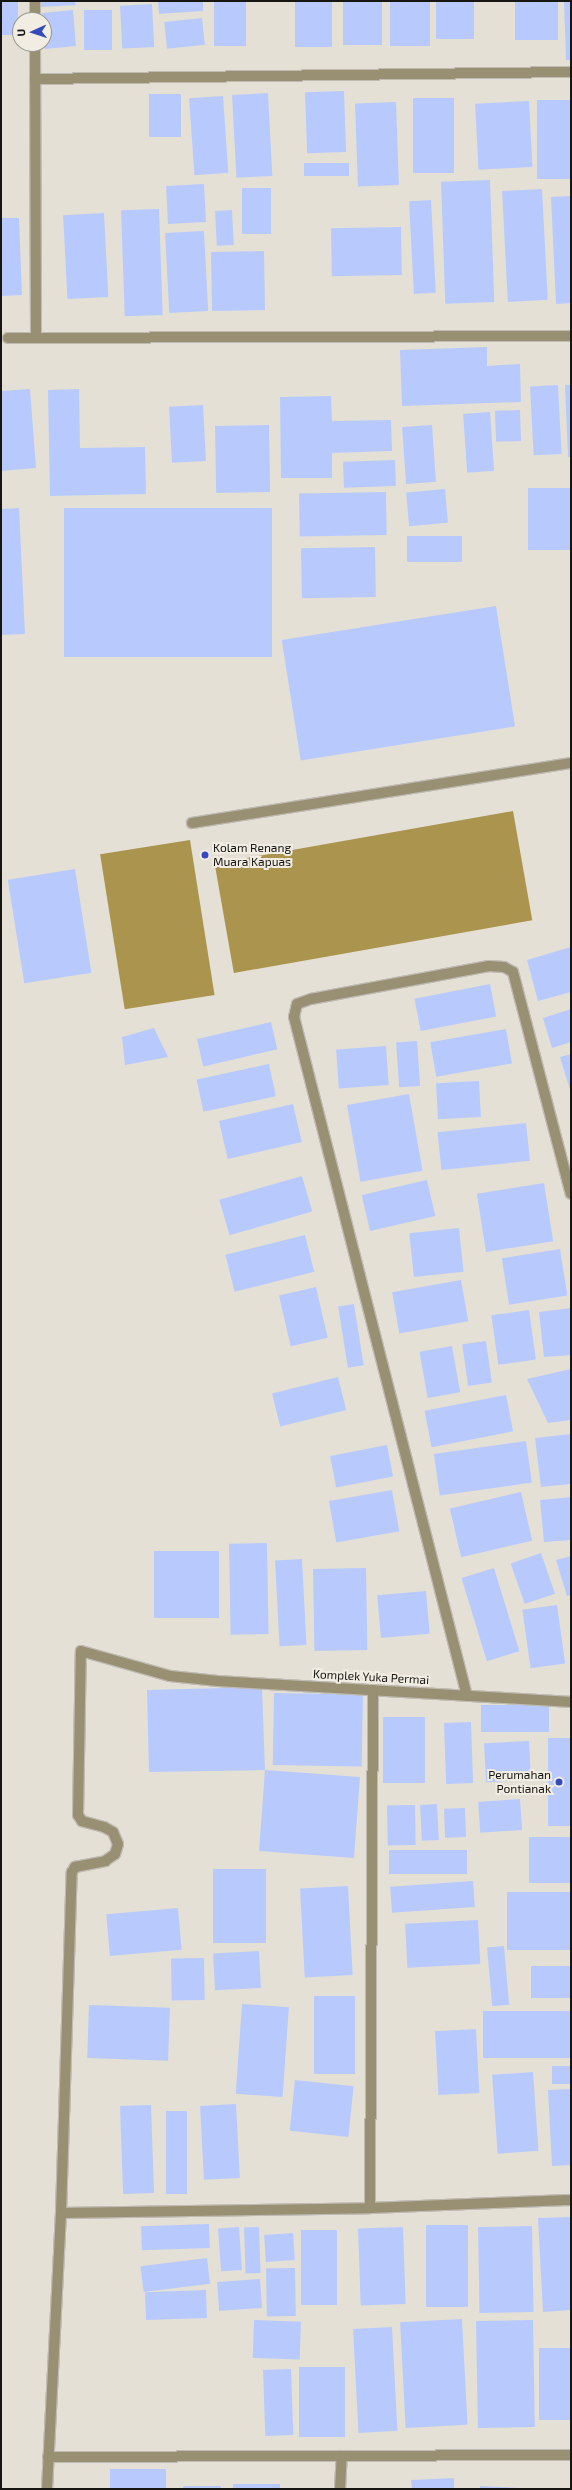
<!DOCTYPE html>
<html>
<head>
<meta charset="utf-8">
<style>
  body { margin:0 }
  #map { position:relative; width:572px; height:2490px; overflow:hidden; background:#e4e0d6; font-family:"Exo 2",sans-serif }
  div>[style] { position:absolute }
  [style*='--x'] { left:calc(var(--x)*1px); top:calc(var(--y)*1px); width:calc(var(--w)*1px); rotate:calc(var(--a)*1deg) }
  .water>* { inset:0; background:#aa944e; transform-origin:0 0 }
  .building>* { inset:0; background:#b8cafd; transform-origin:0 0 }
  .roads { filter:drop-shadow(1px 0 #bfbbb3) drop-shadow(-1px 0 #bfbbb3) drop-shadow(0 1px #bfbbb3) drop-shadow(0 -1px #bfbbb3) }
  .minor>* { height:10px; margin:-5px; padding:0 5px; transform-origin:5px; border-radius:5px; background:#998f73 }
  .dots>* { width:11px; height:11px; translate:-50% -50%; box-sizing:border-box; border:2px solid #f1ede3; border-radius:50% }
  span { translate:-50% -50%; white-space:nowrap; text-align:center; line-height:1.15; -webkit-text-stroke:4px #f1ede3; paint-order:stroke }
  .poi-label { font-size:12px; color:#161511 }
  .left { translate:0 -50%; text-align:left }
  .right { translate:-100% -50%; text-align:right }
  .street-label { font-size:12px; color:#161511 }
  .frame { position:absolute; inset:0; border:2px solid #161511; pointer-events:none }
  .north { position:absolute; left:12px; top:12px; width:40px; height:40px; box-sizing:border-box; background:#f1ede3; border:1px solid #99978f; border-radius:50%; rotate:267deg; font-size:11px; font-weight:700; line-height:16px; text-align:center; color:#161511 }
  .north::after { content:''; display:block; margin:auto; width:14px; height:18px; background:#354bbd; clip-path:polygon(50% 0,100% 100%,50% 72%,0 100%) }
</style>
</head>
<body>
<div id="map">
  <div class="water">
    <div style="left:513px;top:811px;width:111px;height:303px;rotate:80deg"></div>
    <div style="left:190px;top:840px;width:157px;height:91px;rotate:81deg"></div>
  </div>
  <div class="building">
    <div style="left:1px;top:1px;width:17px;height:34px"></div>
    <div style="clip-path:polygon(41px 1px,75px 1px,76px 5px,41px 7px)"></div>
    <div style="clip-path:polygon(158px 1px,203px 1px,203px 11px,159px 14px)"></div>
    <div style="left:214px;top:1px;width:32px;height:45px"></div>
    <div style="left:295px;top:1px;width:37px;height:46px"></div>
    <div style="left:343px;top:1px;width:39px;height:44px"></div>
    <div style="left:390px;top:1px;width:40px;height:45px"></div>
    <div style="left:436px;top:1px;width:38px;height:38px"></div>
    <div style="left:515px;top:1px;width:43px;height:39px"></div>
    <div style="clip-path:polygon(564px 1px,571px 1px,571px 60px,566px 60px)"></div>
    <div style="left:152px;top:4px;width:43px;height:32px;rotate:87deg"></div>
    <div style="clip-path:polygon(73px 10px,76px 46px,45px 49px,44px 20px,42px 13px)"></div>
    <div style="left:112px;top:10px;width:40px;height:28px;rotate:90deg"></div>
    <div style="left:202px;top:18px;width:27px;height:38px;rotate:84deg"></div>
    <div style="left:344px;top:91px;width:61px;height:39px;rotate:88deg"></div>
    <div style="left:268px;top:93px;width:83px;height:36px;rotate:87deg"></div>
    <div style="left:149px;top:94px;width:32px;height:43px"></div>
    <div style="left:223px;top:96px;width:77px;height:34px;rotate:86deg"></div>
    <div style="left:413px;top:98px;width:41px;height:75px"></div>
    <div style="left:571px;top:100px;width:79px;height:34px;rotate:90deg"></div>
    <div style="left:529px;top:101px;width:66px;height:54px;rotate:87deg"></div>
    <div style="left:396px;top:102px;width:83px;height:41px;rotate:88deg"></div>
    <div style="left:304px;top:163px;width:45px;height:13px"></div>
    <div style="left:490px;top:180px;width:122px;height:49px;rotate:88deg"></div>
    <div style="left:204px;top:184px;width:38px;height:38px;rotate:87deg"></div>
    <div style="left:242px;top:188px;width:29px;height:46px"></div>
    <div style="left:542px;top:189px;width:111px;height:40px;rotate:87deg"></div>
    <div style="clip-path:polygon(571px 196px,571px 303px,556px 304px,551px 197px)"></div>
    <div style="left:431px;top:200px;width:93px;height:22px;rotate:87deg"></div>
    <div style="left:159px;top:209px;width:106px;height:38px;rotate:88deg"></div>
    <div style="left:232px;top:210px;width:35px;height:17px;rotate:87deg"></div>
    <div style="left:104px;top:213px;width:84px;height:41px;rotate:87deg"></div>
    <div style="clip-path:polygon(1px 218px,19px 218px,22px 295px,1px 296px)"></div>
    <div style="left:401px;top:227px;width:48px;height:70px;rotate:89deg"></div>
    <div style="left:204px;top:231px;width:80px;height:39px;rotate:87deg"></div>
    <div style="left:264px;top:251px;width:59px;height:53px;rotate:89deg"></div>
    <div style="clip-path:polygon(487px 347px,487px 366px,520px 364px,521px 402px,402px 406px,400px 350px)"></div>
    <div style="left:558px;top:385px;width:69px;height:28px;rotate:87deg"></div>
    <div style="clip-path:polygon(565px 385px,571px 385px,571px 457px,568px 457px)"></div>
    <div style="clip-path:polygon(30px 389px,36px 468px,1px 471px,1px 391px)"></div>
    <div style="clip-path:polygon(79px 389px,80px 448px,145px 447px,146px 494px,50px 496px,48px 390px)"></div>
    <div style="clip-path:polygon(331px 396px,332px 421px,391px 420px,392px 451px,332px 453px,332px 478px,281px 478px,280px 397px)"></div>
    <div style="left:203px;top:405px;width:56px;height:34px;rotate:87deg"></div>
    <div style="left:520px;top:410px;width:31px;height:25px;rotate:88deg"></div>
    <div style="left:490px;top:412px;width:59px;height:27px;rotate:86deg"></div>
    <div style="left:269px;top:425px;width:67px;height:54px;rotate:89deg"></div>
    <div style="left:432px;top:425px;width:57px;height:30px;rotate:86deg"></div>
    <div style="left:395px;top:460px;width:26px;height:52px;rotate:88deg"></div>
    <div style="left:571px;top:488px;width:62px;height:43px;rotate:90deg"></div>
    <div style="left:445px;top:489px;width:34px;height:39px;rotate:85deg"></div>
    <div style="left:386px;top:492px;width:43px;height:87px;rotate:89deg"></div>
    <div style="clip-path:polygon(19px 508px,25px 634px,1px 635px,1px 509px)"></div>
    <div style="left:272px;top:508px;width:149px;height:208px;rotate:90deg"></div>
    <div style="left:407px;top:536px;width:55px;height:26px"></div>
    <div style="left:375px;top:547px;width:50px;height:74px;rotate:89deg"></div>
    <div style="left:496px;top:606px;width:122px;height:217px;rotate:81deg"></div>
    <div style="left:75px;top:869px;width:105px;height:68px;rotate:81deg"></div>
    <div style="clip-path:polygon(571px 947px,571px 992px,538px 1001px,527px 960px)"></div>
    <div style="left:490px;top:984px;width:33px;height:77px;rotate:79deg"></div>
    <div style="clip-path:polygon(571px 1009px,571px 1042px,552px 1048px,543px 1018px)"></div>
    <div style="left:271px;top:1022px;width:28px;height:76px;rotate:77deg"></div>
    <div style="clip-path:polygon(154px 1028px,168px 1057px,125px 1065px,122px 1037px)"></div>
    <div style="left:506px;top:1029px;width:35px;height:77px;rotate:80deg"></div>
    <div style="left:417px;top:1041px;width:45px;height:21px;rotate:86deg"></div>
    <div style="left:386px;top:1046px;width:39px;height:50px;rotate:86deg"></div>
    <div style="clip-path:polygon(571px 1054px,571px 1090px,570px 1090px,560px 1057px)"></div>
    <div style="left:269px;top:1064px;width:33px;height:74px;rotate:78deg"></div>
    <div style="left:479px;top:1081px;width:36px;height:43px;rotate:87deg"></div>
    <div style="left:409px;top:1094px;width:78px;height:63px;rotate:80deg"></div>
    <div style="left:293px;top:1104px;width:39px;height:76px;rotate:77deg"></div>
    <div style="left:526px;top:1123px;width:38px;height:89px;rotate:84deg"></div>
    <div style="left:302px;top:1176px;width:37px;height:86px;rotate:74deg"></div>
    <div style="left:427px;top:1180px;width:37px;height:67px;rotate:77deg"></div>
    <div style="left:544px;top:1183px;width:59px;height:68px;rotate:81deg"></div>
    <div style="left:459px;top:1228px;width:44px;height:50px;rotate:84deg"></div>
    <div style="left:305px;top:1235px;width:38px;height:82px;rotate:76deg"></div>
    <div style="left:560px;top:1249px;width:47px;height:59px;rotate:81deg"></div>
    <div style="left:461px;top:1280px;width:42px;height:70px;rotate:80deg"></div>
    <div style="left:316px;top:1287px;width:52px;height:38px;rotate:77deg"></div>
    <div style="left:354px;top:1304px;width:62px;height:16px;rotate:81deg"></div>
    <div style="clip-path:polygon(571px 1308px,571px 1355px,544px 1357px,539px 1312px)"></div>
    <div style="left:529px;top:1310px;width:50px;height:38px;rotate:82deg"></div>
    <div style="left:486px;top:1341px;width:42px;height:24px;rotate:82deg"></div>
    <div style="left:452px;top:1346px;width:47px;height:33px;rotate:80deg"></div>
    <div style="clip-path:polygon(571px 1369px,571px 1420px,548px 1423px,527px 1379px)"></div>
    <div style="left:338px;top:1377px;width:34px;height:68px;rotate:76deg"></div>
    <div style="left:506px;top:1395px;width:37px;height:83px;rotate:79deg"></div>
    <div style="clip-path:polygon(571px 1434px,571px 1484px,541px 1487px,535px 1438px)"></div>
    <div style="left:526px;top:1441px;width:42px;height:93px;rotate:82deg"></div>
    <div style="left:387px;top:1445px;width:32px;height:58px;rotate:79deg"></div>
    <div style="left:392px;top:1490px;width:42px;height:64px;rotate:80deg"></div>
    <div style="left:521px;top:1492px;width:50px;height:73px;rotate:77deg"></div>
    <div style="clip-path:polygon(571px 1497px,571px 1540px,544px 1542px,540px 1500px)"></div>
    <div style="left:267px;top:1543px;width:91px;height:38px;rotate:89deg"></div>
    <div style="left:154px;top:1551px;width:65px;height:67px"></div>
    <div style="left:541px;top:1553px;width:43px;height:32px;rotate:71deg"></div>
    <div style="clip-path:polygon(571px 1556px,571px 1595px,567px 1596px,556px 1560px)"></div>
    <div style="left:302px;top:1559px;width:86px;height:27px;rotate:87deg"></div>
    <div style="left:366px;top:1568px;width:82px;height:53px;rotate:89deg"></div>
    <div style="left:494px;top:1568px;width:87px;height:34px;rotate:73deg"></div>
    <div style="left:426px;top:1591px;width:43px;height:49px;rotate:85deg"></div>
    <div style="left:557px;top:1605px;width:59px;height:35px;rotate:82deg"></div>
    <div style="clip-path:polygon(262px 1687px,265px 1770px,360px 1777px,354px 1858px,259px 1851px,265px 1770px,149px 1772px,147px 1690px)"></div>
    <div style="left:274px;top:1693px;width:89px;height:72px;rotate:1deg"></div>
    <div style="left:481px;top:1705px;width:68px;height:27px"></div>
    <div style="left:383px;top:1717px;width:42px;height:66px"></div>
    <div style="left:471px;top:1722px;width:61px;height:27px;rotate:88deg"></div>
    <div style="left:548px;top:1738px;width:23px;height:88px"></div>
    <div style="left:529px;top:1741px;width:39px;height:45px;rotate:87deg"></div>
    <div style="left:520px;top:1799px;width:31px;height:42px;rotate:86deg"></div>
    <div style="left:437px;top:1804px;width:36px;height:17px;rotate:87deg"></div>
    <div style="left:415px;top:1805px;width:40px;height:28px;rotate:89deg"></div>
    <div style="left:465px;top:1808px;width:29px;height:21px;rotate:88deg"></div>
    <div style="left:571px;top:1837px;width:46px;height:42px;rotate:90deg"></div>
    <div style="left:467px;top:1850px;width:24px;height:78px;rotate:90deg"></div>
    <div style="left:213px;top:1869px;width:53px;height:74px"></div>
    <div style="left:473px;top:1881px;width:26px;height:83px;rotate:86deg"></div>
    <div style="left:348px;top:1886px;width:89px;height:48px;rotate:87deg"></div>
    <div style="left:571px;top:1892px;width:58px;height:64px;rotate:90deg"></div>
    <div style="left:178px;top:1908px;width:42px;height:72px;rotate:85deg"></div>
    <div style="left:478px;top:1920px;width:44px;height:73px;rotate:87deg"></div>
    <div style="left:504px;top:1946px;width:59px;height:17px;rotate:85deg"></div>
    <div style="left:259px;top:1951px;width:37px;height:46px;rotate:87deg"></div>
    <div style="left:204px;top:1958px;width:42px;height:33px;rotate:89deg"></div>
    <div style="left:571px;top:1966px;width:32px;height:40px;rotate:90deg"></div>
    <div style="left:314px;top:1996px;width:41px;height:78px"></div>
    <div style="left:242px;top:2004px;width:47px;height:90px;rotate:4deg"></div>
    <div style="left:89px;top:2005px;width:81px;height:53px;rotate:2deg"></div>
    <div style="left:571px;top:2011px;width:47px;height:88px;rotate:90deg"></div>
    <div style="left:476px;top:2029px;width:64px;height:41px;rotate:87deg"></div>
    <div style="left:571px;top:2066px;width:18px;height:19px;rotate:90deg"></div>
    <div style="left:533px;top:2072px;width:79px;height:41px;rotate:86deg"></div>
    <div style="left:295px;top:2080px;width:59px;height:51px;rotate:6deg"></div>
    <div style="clip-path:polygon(571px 2089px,571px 2165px,552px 2166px,548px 2090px)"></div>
    <div style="left:236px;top:2104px;width:74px;height:36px;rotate:87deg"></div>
    <div style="left:151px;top:2105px;width:88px;height:31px;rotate:88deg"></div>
    <div style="left:166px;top:2111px;width:21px;height:83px"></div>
    <div style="clip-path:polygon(571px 2217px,571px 2310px,543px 2312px,538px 2218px)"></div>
    <div style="left:209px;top:2224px;width:24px;height:68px;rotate:88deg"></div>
    <div style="left:426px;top:2225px;width:42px;height:82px"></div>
    <div style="left:532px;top:2226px;width:86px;height:54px;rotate:89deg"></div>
    <div style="left:239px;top:2227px;width:43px;height:21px;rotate:86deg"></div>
    <div style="left:259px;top:2227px;width:46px;height:15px;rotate:88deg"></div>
    <div style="left:403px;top:2227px;width:77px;height:45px;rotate:88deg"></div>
    <div style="left:301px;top:2230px;width:36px;height:75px"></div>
    <div style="left:293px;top:2233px;width:27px;height:29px;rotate:86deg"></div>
    <div style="left:207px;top:2258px;width:26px;height:67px;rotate:83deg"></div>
    <div style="left:295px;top:2268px;width:48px;height:29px;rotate:89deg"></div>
    <div style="left:260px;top:2279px;width:29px;height:43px;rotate:86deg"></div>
    <div style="left:206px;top:2290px;width:28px;height:61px;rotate:88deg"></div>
    <div style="left:462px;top:2319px;width:106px;height:62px;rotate:87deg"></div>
    <div style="left:254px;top:2320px;width:47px;height:38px;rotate:2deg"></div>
    <div style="left:533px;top:2320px;width:107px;height:57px;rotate:89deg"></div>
    <div style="left:392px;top:2327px;width:104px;height:39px;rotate:87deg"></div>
    <div style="left:571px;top:2348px;width:72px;height:32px;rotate:90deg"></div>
    <div style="left:299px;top:2367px;width:46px;height:70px"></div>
    <div style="left:291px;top:2369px;width:66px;height:28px;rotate:88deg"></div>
    <div style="left:110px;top:2469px;width:56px;height:20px"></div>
    <div style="clip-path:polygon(454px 2478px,454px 2489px,412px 2489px,411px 2480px)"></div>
    <div style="left:233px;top:2484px;width:47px;height:5px"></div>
    <div style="left:183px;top:2486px;width:38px;height:3px"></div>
    <div style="clip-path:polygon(480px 2486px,518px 2488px,518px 2489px,480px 2489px)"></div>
  </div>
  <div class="roads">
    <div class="minor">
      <div style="--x:35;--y:1;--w:19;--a:90"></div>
      <div style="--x:35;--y:44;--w:294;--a:89.8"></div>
      <div style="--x:35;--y:79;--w:536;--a:-0.75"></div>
      <div style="--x:8;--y:338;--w:563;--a:-0.2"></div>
      <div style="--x:192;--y:823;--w:384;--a:-9"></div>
      <div style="--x:467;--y:1696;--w:701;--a:-104.29"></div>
      <div style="--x:294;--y:1017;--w:13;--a:-77"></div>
      <div style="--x:297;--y:1004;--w:15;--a:-20"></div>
      <div style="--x:311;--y:999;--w:181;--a:-10.5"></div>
      <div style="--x:489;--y:966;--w:15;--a:4"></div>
      <div style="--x:504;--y:967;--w:10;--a:29"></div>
      <div style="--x:513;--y:972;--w:229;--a:75.4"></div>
      <div style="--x:370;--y:2208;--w:518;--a:-89.67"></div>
      <div style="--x:61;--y:2213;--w:309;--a:-0.9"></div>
      <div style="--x:370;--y:2208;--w:201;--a:-2.3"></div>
      <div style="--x:48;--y:2457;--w:523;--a:-0.22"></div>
      <div style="--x:47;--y:2489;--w:276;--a:-87.1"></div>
      <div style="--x:61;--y:2213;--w:341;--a:-88.2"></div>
      <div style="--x:72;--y:1872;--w:6;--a:-59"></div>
      <div style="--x:75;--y:1867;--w:31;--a:-11"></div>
      <div style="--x:105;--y:1861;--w:12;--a:-35"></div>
      <div style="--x:115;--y:1854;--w:10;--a:-73"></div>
      <div style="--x:118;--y:1844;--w:13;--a:-113"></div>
      <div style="--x:113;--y:1832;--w:10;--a:-151"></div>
      <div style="--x:104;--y:1827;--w:23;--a:-165"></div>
      <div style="--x:82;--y:1821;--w:7;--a:-124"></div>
      <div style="--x:78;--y:1815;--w:164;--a:-89"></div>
      <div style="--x:81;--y:1651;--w:92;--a:15.7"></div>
      <div style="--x:170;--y:1676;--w:48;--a:5.9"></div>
      <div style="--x:218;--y:1681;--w:354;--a:3.4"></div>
      <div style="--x:340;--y:2489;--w:33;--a:-87"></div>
    </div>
  </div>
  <div class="dots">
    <div style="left:205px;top:855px;background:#354bbd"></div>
    <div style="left:559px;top:1782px;background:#354bbd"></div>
  </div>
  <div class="poi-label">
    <span class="left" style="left:213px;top:855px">Kolam Renang<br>Muara Kapuas</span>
    <span class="right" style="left:551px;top:1782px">Perumahan<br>Pontianak</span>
  </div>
  <div class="street-label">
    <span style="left:371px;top:1677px;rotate:3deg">Komplek Yuka Permai</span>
  </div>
  <div class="frame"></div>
  <div class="north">U</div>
</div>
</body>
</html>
